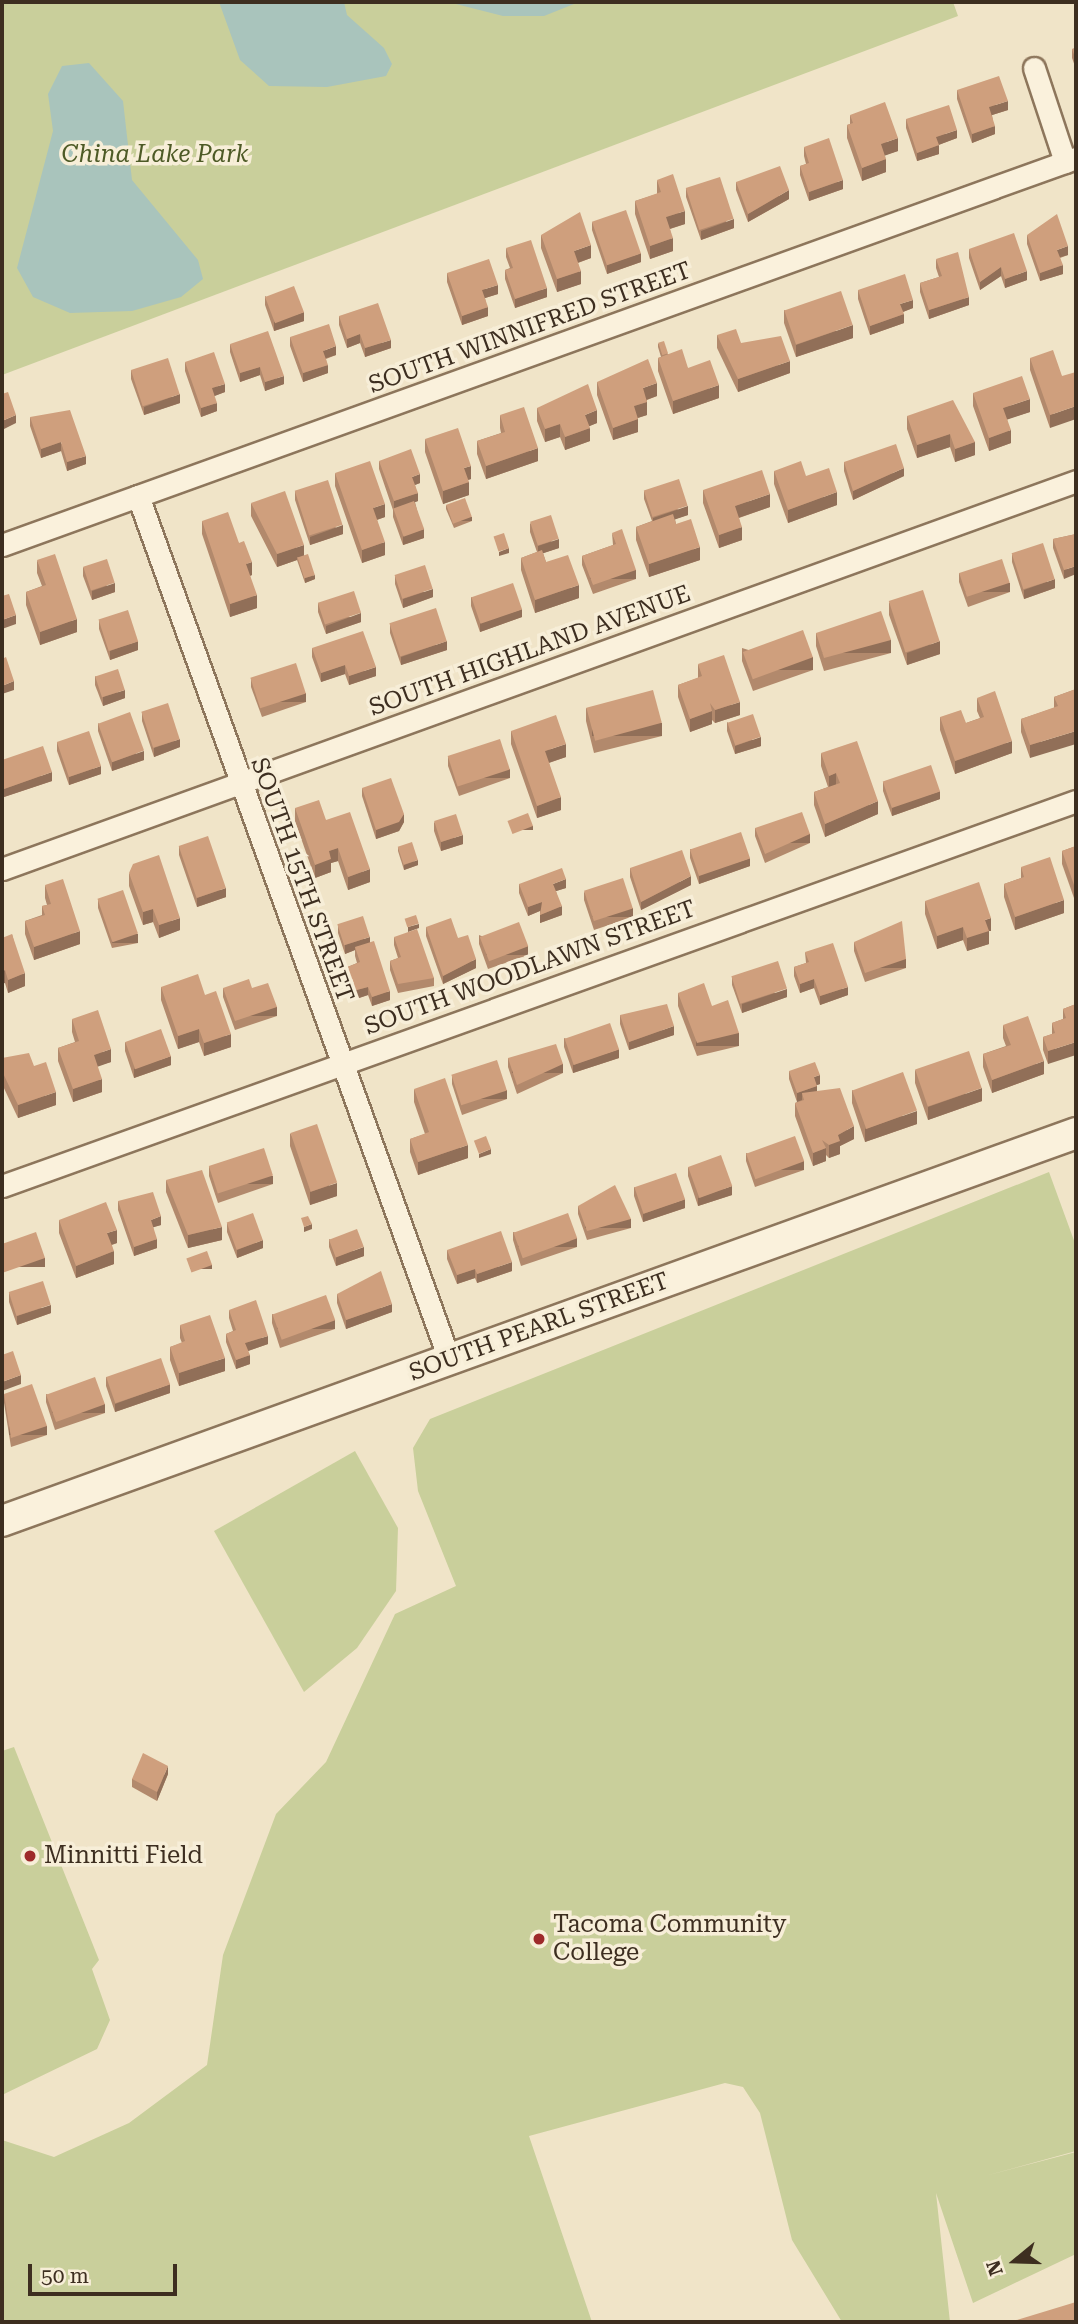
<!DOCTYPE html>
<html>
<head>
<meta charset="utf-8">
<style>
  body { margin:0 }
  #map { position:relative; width:1078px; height:2324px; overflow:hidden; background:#f0e4c8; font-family:"Roboto Serif",serif }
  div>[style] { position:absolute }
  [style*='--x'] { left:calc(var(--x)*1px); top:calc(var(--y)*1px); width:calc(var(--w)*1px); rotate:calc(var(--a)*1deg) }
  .green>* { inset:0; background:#c9cf9b }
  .water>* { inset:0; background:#a9c4bc }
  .roads { filter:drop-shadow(2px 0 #8d765c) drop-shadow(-2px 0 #8d765c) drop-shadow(0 2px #8d765c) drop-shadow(0 -2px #8d765c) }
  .street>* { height:21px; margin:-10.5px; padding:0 10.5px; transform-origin:10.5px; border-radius:10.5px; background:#faf1dc }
  .secondary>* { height:30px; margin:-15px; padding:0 15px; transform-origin:15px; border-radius:15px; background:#faf1dc }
  .wall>* { inset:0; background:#b2896c }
  .shaded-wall>* { inset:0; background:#916f58; transform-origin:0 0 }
  .building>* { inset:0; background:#cf9f7d; transform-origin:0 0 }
  .dots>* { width:19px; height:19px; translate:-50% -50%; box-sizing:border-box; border:4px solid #f7eed8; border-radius:50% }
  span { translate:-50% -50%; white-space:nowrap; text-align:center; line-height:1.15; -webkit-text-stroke:7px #f7eed8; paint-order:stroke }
  .park-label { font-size:24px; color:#4d5a26; font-style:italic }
  .street-label { font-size:24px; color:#3d2e20 }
  .poi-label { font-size:24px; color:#3d2e20 }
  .left { translate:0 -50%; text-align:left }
  .frame { position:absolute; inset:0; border:4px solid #3d2e20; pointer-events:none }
  .north { position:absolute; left:980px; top:2226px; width:70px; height:70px; -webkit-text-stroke:5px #f7eed8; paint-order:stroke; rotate:251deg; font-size:19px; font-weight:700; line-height:28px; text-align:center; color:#3d2e20 }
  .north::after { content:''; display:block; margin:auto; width:24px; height:32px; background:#3d2e20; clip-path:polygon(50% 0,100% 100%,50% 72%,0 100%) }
  .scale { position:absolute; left:28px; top:2264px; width:149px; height:32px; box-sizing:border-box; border:4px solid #3d2e20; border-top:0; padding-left:9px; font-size:21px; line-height:24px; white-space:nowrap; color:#3d2e20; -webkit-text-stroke:5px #f7eed8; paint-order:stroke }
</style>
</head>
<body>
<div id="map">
  <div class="green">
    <div style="clip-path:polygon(2px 2px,953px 2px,958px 16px,2px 375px)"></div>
    <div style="clip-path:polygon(1049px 1172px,1076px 1246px,1076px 2151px,985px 2176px,1076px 2152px,1076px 2254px,973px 2303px,936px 2193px,950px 2322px,842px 2322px,792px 2240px,760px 2113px,743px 2087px,725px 2083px,529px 2136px,592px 2322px,2px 2322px,2px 2140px,54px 2157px,129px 2123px,207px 2065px,223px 1955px,276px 1814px,326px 1762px,395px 1614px,456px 1586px,418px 1491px,413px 1448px,430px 1419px)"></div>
    <div style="clip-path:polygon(355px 1451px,398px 1528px,396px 1591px,357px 1648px,304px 1692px,214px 1531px)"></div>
    <div style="clip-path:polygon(14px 1747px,99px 1960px,92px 1969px,110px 2020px,97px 2049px,2px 2095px,2px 1751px)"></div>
  </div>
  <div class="water">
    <div style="clip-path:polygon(219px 2px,344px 2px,347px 15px,384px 48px,392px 64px,386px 76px,327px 87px,269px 86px,240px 60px)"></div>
    <div style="clip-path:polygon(448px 2px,579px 2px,544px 16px,503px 16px)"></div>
    <div style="clip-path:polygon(89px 63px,123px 101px,132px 180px,198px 260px,203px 279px,181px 297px,132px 311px,70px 313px,33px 297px,17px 268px,53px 131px,48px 94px,62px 66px)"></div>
  </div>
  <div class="roads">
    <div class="street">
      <div style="--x:1034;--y:68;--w:99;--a:71.7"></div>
      <div style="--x:138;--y:496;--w:917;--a:70.18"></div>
      <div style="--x:2;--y:545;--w:1142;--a:-19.82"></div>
      <div style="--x:2;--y:869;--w:1142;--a:-19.86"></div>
      <div style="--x:2;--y:1186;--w:1141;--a:-19.72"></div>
    </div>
    <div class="secondary">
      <div style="--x:2;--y:1521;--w:1142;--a:-19.86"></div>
    </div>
  </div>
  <div class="wall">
    <div style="clip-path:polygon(1076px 48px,1076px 69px,1072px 58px,1072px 49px)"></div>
    <div style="clip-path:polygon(957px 90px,1008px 110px,992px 115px,995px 134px,972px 143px,957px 99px)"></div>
    <div style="clip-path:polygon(850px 115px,898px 151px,885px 155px,886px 172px,862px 181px,847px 138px,847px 125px,850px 124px)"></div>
    <div style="clip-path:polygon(906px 119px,957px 138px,938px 145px,939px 154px,917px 161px,906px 128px)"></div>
    <div style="clip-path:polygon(804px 147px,843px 189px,809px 201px,800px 175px,800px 166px,806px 164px,804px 156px)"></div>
    <div style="clip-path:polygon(657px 180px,685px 224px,670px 229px,673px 251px,650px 259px,635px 214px,635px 201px,657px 194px)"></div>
    <div style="clip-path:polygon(736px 182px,789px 199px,748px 222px,736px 190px)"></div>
    <div style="clip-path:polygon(686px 188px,734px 228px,701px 240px,686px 197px)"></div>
    <div style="clip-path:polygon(592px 222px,641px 262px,607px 274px,592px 230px)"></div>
    <div style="clip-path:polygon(541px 235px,591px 258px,578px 263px,581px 284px,557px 292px,541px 248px)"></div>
    <div style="clip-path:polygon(1027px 235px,1068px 255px,1060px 258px,1063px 274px,1040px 281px,1027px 244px)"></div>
    <div style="clip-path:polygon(506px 248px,547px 297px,515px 308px,505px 279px,505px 270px,510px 268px,506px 257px)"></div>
    <div style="clip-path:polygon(969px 249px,1027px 280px,1005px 288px,1001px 276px,980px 290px,969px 258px)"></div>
    <div style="clip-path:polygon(936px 259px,969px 305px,929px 319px,920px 292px,920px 283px,939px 277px,936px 268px)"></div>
    <div style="clip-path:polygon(447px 273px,498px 294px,485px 298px,488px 316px,462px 325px,447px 282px)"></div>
    <div style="clip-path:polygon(858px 290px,913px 308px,903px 312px,904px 323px,870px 335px,858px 299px)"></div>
    <div style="clip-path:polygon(265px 296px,304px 321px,274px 331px,265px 305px)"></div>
    <div style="clip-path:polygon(784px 310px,853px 338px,796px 357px,784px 323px)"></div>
    <div style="clip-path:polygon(339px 316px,391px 348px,365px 357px,360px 343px,347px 348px,339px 325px)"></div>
    <div style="clip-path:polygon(717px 335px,741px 343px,790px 373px,738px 392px,717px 348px)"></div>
    <div style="clip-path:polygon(290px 337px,336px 355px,326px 359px,328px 373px,303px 382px,290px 346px)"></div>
    <div style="clip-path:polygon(658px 343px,668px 354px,688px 368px,719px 398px,673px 414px,658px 371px,658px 358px,661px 357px,658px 347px)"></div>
    <div style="clip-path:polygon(230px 344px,284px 384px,265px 391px,260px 375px,240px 382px,230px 352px)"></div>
    <div style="clip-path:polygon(1030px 358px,1062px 376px,1050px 428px,1030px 370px)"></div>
    <div style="clip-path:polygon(185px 362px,225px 392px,214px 396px,217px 411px,201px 417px,185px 371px)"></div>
    <div style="clip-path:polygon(131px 370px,180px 403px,144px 415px,131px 379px)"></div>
    <div style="clip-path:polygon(597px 382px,657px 396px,647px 400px,647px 415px,638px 418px,638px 432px,613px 440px,597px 395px)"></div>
    <div style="clip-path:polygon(973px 393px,1030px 412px,1007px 419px,1011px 443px,989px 451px,973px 406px)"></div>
    <div style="clip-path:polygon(537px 408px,597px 423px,589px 426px,590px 441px,565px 450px,560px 437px,545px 442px,537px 421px)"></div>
    <div style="clip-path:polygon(500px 415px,538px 461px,486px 479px,477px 454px,477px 441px,501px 433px,500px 428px)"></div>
    <div style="clip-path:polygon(907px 416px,975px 442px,975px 455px,955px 462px,950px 447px,917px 458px,907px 429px)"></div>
    <div style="clip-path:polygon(30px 417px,86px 464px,67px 471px,61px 451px,41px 458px,30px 426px)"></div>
    <div style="clip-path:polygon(425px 439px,471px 479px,468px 480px,469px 495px,443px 504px,425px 452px)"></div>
    <div style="clip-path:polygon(379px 461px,420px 483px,415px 485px,418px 501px,415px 502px,424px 538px,403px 545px,393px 517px,393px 510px,379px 469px)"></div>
    <div style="clip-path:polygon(844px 462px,904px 476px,853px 500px,844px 471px)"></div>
    <div style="clip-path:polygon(774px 471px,837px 505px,788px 523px,774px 484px)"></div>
    <div style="clip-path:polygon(335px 473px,385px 517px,377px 520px,385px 555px,362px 563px,335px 486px)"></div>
    <div style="clip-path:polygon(703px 490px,770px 507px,739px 518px,742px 540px,719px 548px,703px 503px)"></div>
    <div style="clip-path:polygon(295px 491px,343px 534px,310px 545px,295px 500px)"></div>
    <div style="clip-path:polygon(644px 491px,688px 515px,675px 519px,676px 524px,700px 560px,649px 577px,636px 540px,636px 527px,652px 521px,644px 499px)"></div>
    <div style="clip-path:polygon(251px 503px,304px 555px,315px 579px,305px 583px,297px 560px,277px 567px,251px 516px)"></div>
    <div style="clip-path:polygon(446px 505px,472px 521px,454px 528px,446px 509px)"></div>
    <div style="clip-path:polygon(202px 521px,239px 543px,252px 575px,250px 576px,257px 608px,230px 617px,202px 534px)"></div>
    <div style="clip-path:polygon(530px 523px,559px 548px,543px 553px,546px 562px,579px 598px,535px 613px,521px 570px,521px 558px,537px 552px,530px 532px)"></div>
    <div style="clip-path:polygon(612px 533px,636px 579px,593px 594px,582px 565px,582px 556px,613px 545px)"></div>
    <div style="clip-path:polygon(1076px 534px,1064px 579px,1053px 548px,1053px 539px)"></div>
    <div style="clip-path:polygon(1012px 554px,1055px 588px,1024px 599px,1012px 562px)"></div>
    <div style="clip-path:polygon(37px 560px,77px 632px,40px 645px,26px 605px,26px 592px,42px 586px,37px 573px)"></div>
    <div style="clip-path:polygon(83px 567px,115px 592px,92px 600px,83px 576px)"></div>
    <div style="clip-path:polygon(959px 573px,1010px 592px,968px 607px,959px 582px)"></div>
    <div style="clip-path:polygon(395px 576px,433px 597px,403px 608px,395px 584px)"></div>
    <div style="clip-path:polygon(471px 597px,522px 617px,480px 632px,471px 606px)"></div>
    <div style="clip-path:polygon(889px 602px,940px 654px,907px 665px,889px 615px)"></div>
    <div style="clip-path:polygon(318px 603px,361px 622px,326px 634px,318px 612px)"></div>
    <div style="clip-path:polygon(99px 620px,138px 650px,110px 660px,99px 629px)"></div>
    <div style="clip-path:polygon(390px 624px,447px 650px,401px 665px,390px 633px)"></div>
    <div style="clip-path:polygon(816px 633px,891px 653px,824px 671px,816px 646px)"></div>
    <div style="clip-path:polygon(312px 648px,376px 676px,349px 685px,345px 674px,321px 682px,312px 657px)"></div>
    <div style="clip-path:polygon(742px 648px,813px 670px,753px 691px,742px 661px)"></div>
    <div style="clip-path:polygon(698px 664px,740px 715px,715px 723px,712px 720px,712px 724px,690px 732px,678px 697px,678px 685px,698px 678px)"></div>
    <div style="clip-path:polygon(95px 676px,125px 698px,103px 706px,95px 685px)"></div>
    <div style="clip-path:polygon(251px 679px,306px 702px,262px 717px,251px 687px)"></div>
    <div style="clip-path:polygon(1076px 689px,1030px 758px,1021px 732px,1021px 719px,1054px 708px,1054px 697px)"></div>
    <div style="clip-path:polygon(977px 698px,1012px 753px,955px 774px,940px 730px,940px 717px,966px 723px,980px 718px,977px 711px)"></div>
    <div style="clip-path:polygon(586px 708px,662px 736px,594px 753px,586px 721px)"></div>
    <div style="clip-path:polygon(142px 712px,180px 747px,154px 757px,142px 721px)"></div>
    <div style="clip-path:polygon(727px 722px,761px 746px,735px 754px,727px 731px)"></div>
    <div style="clip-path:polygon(98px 723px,144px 760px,112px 771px,98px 731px)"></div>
    <div style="clip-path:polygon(511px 731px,566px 757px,549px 763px,561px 810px,537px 818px,511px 744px)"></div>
    <div style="clip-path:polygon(57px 742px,101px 774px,69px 785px,57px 751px)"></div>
    <div style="clip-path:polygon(821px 753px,878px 814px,825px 837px,814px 805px,814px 792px,828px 787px,821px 766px)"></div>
    <div style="clip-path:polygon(448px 757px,510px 778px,459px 796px,448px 766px)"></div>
    <div style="clip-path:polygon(2px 760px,52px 781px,4px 797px,2px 789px)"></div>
    <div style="clip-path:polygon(883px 782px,940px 799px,892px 816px,883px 791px)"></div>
    <div style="clip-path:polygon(362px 788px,404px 822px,399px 831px,376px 839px,362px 796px)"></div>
    <div style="clip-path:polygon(295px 808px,326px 820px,370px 882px,348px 890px,338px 861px,331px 863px,331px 872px,315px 878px,295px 821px)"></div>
    <div style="clip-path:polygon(434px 822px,463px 844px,441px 851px,434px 831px)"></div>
    <div style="clip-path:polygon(755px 828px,810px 843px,765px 863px,755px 836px)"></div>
    <div style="clip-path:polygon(179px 846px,226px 897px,197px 907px,179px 855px)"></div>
    <div style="clip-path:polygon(1076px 846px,1074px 898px,1062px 864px,1062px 851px)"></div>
    <div style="clip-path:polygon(398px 847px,418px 865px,404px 870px,398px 851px)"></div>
    <div style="clip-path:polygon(690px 849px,750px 866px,699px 884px,690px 858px)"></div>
    <div style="clip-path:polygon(1021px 867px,1064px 913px,1015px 930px,1004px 897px,1004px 884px,1021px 878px)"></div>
    <div style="clip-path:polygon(630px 868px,691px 885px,641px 910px,630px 877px)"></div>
    <div style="clip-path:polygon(129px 873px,180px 930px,159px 938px,153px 922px,143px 925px,129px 886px)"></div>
    <div style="clip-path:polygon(519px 884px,566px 888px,556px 891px,562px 915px,540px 923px,540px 911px,528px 916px,519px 893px)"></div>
    <div style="clip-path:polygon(45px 885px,80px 944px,34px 960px,25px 934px,25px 921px,42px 915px,42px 906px,47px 905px,45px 898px)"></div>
    <div style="clip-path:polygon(584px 892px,633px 917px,594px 930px,584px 900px)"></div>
    <div style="clip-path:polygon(98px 899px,138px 943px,112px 948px,98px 908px)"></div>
    <div style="clip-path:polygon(925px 901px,991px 931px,989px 931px,989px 944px,967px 951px,963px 940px,937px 949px,925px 914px)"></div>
    <div style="clip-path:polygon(338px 925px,370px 942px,390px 1000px,372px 1006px,368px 995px,353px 1000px,345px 976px,345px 968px,357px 963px,355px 956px,355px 950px,345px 954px,338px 933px)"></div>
    <div style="clip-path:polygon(426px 927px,458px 938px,476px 968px,443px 984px,426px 936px)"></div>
    <div style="clip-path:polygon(12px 934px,25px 986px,8px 993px,5px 983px,4px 983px,4px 998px,2px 986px)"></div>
    <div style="clip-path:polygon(479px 935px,528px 955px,488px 969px,479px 944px)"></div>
    <div style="clip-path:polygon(394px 937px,434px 978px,434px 986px,398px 993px,390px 970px,390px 961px,398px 958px,394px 945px)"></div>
    <div style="clip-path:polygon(854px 942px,906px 968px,865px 982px,854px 951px)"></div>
    <div style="clip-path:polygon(805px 952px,848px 995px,820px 1005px,814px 988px,800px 993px,794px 976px,794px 967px,806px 963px)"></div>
    <div style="clip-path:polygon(732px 977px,787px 997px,742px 1013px,732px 985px)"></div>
    <div style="clip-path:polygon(161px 987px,205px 995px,231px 1047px,204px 1056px,199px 1042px,178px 1049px,161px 1000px)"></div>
    <div style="clip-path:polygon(223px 988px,277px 1016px,235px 1030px,223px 997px)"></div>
    <div style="clip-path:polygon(678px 993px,712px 1006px,739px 1046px,697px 1056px,678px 1006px)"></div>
    <div style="clip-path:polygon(1076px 1004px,1048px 1064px,1043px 1050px,1043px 1037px,1052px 1034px,1052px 1023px,1063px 1019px,1063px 1009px)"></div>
    <div style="clip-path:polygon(620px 1015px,674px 1035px,629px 1050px,620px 1024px)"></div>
    <div style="clip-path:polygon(72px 1019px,111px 1062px,97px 1066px,102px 1092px,73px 1102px,58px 1061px,58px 1048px,75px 1042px,72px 1032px)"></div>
    <div style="clip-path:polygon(1003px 1025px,1044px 1074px,992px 1093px,983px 1067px,983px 1054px,1006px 1046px,1003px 1038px)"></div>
    <div style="clip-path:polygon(564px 1038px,619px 1058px,573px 1073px,564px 1047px)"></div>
    <div style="clip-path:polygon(125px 1042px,171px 1065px,134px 1078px,125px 1051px)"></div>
    <div style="clip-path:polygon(2px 1058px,56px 1105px,18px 1118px,2px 1084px)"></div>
    <div style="clip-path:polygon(508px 1058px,563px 1073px,517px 1094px,508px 1067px)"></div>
    <div style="clip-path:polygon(915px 1070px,982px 1101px,928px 1120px,915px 1083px)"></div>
    <div style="clip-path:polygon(789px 1071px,820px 1084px,817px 1085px,817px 1091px,854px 1139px,840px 1146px,840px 1154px,829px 1158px,826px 1155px,826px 1161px,813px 1166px,795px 1116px,795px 1103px,802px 1100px,797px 1102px,789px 1079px)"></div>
    <div style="clip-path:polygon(452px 1076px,507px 1099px,462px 1115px,452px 1084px)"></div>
    <div style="clip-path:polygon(414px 1089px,468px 1158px,418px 1175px,410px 1152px,410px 1139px,425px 1134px,414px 1102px)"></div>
    <div style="clip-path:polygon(852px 1090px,917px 1124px,865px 1142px,852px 1103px)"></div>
    <div style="clip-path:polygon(290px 1133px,337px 1196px,310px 1205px,290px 1146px)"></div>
    <div style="clip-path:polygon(746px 1153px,804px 1170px,755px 1187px,746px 1161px)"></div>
    <div style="clip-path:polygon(209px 1167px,273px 1184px,218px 1203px,209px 1176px)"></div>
    <div style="clip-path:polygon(688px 1167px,732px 1195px,698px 1206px,688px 1176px)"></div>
    <div style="clip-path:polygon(166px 1180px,222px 1240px,188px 1248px,166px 1192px)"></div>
    <div style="clip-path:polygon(634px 1187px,685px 1208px,643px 1222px,634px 1196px)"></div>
    <div style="clip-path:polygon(118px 1201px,161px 1225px,153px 1227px,157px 1248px,134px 1256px,118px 1210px)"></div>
    <div style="clip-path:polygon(578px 1206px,631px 1228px,587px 1240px,578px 1214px)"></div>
    <div style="clip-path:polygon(59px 1220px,117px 1243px,112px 1245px,114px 1264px,76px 1278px,59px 1233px)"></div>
    <div style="clip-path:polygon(227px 1223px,263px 1248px,237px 1258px,227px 1232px)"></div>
    <div style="clip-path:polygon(513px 1232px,577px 1247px,521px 1266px,513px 1240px)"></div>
    <div style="clip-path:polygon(329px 1239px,364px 1256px,336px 1266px,329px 1247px)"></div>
    <div style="clip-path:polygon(447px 1250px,512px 1271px,477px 1283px,475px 1278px,457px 1284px,447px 1259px)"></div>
    <div style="clip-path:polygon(9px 1293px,51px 1313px,17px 1325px,9px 1302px)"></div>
    <div style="clip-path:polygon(337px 1294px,392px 1312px,346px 1329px,337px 1303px)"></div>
    <div style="clip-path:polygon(229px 1310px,268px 1344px,248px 1351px,250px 1364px,236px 1369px,226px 1342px,226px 1334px,233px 1331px,229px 1318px)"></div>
    <div style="clip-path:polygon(272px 1314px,335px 1329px,280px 1348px,272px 1323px)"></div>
    <div style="clip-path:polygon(180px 1325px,225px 1371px,179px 1386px,170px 1360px,170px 1347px,182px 1343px,180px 1338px)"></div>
    <div style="clip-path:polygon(106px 1377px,170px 1393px,115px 1412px,106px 1386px)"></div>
    <div style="clip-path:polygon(4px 1394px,47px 1435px,11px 1447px,4px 1403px)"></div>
    <div style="clip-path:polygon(46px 1394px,105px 1413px,55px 1430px,46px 1402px)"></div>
    <div style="clip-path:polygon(168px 1774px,157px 1801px,132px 1787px,132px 1779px)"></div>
  </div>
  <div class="shaded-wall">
    <div style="clip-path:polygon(1008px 101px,1008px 110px,989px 116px,989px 107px)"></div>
    <div style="clip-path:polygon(995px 126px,995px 134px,972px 143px,972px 134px)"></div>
    <div style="clip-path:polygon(957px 130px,957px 138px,936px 146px,936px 137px)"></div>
    <div style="clip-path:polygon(898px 138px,898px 151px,881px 157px,881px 144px)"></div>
    <div style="clip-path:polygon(939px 145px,939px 154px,917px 161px,917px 153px)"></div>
    <div style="clip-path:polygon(886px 159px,886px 172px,862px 181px,862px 168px)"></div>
    <div style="clip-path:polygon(843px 180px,843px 189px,809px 201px,809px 192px)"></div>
    <div style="clip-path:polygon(789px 190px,789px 199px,748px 222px,748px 214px)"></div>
    <div style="clip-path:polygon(685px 211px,685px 224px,666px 230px,666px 217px)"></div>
    <div style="clip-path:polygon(734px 219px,734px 228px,701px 240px,701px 231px)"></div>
    <div style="clip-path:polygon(673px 238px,673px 251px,650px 259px,650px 246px)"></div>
    <div style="clip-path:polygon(591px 245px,591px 258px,574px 264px,574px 251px)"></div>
    <div style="clip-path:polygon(1068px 246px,1068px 255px,1057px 258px,1057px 250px)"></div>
    <div style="clip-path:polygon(641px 253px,641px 262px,607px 274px,607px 265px)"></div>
    <div style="clip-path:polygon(1063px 265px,1063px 274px,1040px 281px,1040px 273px)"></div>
    <div style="clip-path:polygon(1001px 267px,1001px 276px,980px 290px,980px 282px)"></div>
    <div style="clip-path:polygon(581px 271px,581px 284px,557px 292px,557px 279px)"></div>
    <div style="clip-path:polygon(1027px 271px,1027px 280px,1005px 288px,1005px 279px)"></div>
    <div style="clip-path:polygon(498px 285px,498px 294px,482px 299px,482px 290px)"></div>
    <div style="clip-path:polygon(547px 288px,547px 297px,515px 308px,515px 299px)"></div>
    <div style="clip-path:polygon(969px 297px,969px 305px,929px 319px,929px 310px)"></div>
    <div style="clip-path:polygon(913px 300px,913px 308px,900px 313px,900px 304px)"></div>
    <div style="clip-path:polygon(488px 307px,488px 316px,462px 325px,462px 316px)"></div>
    <div style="clip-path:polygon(304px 312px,304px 321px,274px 331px,274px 322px)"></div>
    <div style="clip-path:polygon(904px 314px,904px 323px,870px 335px,870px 326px)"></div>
    <div style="clip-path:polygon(853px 325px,853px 338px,796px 357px,796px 345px)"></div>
    <div style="clip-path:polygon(360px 334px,360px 343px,347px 348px,347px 339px)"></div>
    <div style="clip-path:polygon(391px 340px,391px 348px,365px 357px,365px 348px)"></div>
    <div style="clip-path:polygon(336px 346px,336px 355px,323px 359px,323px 351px)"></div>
    <div style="clip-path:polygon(790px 361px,790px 373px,738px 392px,738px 379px)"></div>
    <div style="clip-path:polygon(328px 365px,328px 373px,303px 382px,303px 373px)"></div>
    <div style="clip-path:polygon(260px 367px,260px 375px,240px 382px,240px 373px)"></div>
    <div style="clip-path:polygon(284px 376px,284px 384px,265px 391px,265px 382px)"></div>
    <div style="clip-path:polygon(657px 383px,657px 396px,643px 401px,643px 388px)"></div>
    <div style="clip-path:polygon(225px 384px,225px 392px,212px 397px,212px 388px)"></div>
    <div style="clip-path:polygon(719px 385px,719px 398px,673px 414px,673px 401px)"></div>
    <div style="clip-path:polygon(180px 394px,180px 403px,144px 415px,144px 407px)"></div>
    <div style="clip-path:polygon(1030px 399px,1030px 412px,1003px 421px,1003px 408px)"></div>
    <div style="clip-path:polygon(647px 402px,647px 415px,634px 419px,634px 406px)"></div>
    <div style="clip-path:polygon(217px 403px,217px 411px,201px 417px,201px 408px)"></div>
    <div style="clip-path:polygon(1076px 406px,1076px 419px,1050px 428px,1050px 415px)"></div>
    <div style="clip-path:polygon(597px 410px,597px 423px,585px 428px,585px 415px)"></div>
    <div style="clip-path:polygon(16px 415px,16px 423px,2px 430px,2px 421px)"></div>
    <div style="clip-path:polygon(638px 419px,638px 432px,613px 440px,613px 428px)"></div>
    <div style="clip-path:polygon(560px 424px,560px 437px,545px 442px,545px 429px)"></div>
    <div style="clip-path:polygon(590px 428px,590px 441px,565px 450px,565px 437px)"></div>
    <div style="clip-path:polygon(1011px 430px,1011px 443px,989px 451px,989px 438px)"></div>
    <div style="clip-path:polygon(950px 434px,950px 447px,917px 458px,917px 445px)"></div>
    <div style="clip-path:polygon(61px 442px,61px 451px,41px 458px,41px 449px)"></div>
    <div style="clip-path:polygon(975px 442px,975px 455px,955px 462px,955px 449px)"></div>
    <div style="clip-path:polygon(538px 448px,538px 461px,486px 479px,486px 466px)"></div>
    <div style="clip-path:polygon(86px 456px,86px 464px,67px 471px,67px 462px)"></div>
    <div style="clip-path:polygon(471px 466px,471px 479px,464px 481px,464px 468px)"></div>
    <div style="clip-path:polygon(904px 468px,904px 476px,853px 500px,853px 491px)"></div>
    <div style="clip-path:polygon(420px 474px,420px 483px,412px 486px,412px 477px)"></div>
    <div style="clip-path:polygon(469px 482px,469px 495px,443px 504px,443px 491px)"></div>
    <div style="clip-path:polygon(837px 492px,837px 505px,788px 523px,788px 510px)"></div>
    <div style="clip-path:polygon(418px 493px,418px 501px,394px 510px,394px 501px)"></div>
    <div style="clip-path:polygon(770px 494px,770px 507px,735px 519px,735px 506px)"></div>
    <div style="clip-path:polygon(385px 504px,385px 517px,373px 521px,373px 508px)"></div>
    <div style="clip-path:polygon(688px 506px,688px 515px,653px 527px,653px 518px)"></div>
    <div style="left:472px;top:517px;width:4px;height:19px;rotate:90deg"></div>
    <div style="clip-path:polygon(343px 525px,343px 534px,310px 545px,310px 537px)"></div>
    <div style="clip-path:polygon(742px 527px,742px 540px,719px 548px,719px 535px)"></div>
    <div style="clip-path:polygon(424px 529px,424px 538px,403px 545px,403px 536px)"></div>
    <div style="clip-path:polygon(559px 539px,559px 548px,538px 555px,538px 546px)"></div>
    <div style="clip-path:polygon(385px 542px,385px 555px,362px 563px,362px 550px)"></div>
    <div style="clip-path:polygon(304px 545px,304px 558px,297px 557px,297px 560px,277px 567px,277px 554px)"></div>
    <div style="clip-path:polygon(700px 547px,700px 560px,649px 577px,649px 564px)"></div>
    <div style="clip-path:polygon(509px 548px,509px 553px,499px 556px,499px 552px)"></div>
    <div style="clip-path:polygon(252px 562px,252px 575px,246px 577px,246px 564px)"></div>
    <div style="clip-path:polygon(1076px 566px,1076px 574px,1064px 579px,1064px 570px)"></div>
    <div style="left:636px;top:570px;width:9px;height:46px;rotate:90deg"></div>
    <div style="clip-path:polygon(315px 575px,315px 579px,305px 583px,305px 578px)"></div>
    <div style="clip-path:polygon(1055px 579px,1055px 588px,1024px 599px,1024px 590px)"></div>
    <div style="clip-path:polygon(115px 583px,115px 592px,92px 600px,92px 591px)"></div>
    <div style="left:1010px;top:583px;width:9px;height:45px;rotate:90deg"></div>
    <div style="clip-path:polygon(579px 585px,579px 598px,535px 613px,535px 600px)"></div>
    <div style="clip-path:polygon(433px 589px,433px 597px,403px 608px,403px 599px)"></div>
    <div style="clip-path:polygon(257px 595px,257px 608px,230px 617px,230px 604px)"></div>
    <div style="clip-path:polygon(522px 609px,522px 617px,480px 632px,480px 623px)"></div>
    <div style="clip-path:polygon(361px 613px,361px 622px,326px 634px,326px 626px)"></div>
    <div style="clip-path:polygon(16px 615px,16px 624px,2px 629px,2px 620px)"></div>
    <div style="clip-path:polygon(77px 619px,77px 632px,40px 645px,40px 632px)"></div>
    <div style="left:891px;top:640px;width:13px;height:69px;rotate:90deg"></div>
    <div style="clip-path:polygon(138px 641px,138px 650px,110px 660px,110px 651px)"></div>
    <div style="clip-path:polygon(447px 641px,447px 650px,401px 665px,401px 657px)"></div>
    <div style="clip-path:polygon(940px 641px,940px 654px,907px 665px,907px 653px)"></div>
    <div style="left:813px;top:657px;width:13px;height:64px;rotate:90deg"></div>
    <div style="clip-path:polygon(345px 665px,345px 674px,321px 682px,321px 673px)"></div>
    <div style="clip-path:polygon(376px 667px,376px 676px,349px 685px,349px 676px)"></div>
    <div style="clip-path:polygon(14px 681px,14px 690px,2px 694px,2px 686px)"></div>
    <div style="clip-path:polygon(125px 690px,125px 698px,103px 706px,103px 697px)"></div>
    <div style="left:306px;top:693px;width:9px;height:46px;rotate:90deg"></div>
    <div style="clip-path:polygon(740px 702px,740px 715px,715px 723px,715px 710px)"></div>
    <div style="clip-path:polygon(712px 711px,712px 724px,690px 732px,690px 719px)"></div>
    <div style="left:662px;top:723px;width:13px;height:70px;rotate:90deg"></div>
    <div style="clip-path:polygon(1076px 731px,1076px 744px,1030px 758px,1030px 745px)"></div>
    <div style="clip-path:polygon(761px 737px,761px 746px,735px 754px,735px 746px)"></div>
    <div style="clip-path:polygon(180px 739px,180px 747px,154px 757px,154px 748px)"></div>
    <div style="clip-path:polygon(1012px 741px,1012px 753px,955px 774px,955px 761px)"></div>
    <div style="clip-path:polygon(566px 744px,566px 757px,545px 764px,545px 751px)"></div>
    <div style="clip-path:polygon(144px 751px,144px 760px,112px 771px,112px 762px)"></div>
    <div style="clip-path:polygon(101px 766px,101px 774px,69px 785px,69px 777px)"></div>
    <div style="left:510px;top:769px;width:9px;height:54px;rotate:90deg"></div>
    <div style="clip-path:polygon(52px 772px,52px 781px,4px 797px,4px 789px)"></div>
    <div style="clip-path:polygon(836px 773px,836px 786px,829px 789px,829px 776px)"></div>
    <div style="clip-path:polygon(940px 791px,940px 799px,892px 816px,892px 807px)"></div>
    <div style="clip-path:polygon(561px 797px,561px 810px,537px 818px,537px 806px)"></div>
    <div style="clip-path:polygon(878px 801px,878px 814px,825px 837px,825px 824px)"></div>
    <div style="clip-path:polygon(404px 814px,404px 822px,399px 831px,376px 839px,376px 830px)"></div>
    <div style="left:533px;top:826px;width:4px;height:21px;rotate:90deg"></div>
    <div style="left:810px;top:834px;width:9px;height:49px;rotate:90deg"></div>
    <div style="clip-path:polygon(463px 835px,463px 844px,441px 851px,441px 842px)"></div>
    <div style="clip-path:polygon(338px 848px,338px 861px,331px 863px,331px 872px,315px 878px,315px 865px,329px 851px)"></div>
    <div style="clip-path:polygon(750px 858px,750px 866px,699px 884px,699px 875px)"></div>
    <div style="clip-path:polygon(418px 860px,418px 865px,404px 870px,404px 865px)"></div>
    <div style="clip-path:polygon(370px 869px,370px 882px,348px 890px,348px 877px)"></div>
    <div style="clip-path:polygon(691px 876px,691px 885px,641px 910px,641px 902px)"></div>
    <div style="clip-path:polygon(566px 879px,566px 888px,553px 892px,553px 884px)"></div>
    <div style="left:1074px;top:885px;width:2px;height:13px"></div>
    <div style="clip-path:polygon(226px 888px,226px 897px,197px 907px,197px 898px)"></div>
    <div style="clip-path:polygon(1064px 900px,1064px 913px,1015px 930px,1015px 917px)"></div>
    <div style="clip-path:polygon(542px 902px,542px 910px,528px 916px,528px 907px)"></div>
    <div style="clip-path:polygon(562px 906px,562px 915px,540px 923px,540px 915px)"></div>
    <div style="left:633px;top:908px;width:9px;height:41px;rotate:90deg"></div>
    <div style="clip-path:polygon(153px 909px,153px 922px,143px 925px,143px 912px)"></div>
    <div style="clip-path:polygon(180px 918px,180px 930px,159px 938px,159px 925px)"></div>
    <div style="clip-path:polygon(991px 918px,991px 931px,989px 931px,989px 944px,967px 951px,967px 938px,985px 920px)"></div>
    <div style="clip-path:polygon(419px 924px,419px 928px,408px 932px,408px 927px)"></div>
    <div style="clip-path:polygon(963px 927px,963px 940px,937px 949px,937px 936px)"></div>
    <div style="clip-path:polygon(80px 931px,80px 944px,34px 960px,34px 947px)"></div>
    <div style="left:138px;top:934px;width:9px;height:26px;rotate:90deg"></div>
    <div style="clip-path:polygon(370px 937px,370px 945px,355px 947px,355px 950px,345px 954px,345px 945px)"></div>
    <div style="left:528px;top:946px;width:9px;height:42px;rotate:90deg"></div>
    <div style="clip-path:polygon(476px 959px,476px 968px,443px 984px,443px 976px)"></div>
    <div style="left:906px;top:959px;width:9px;height:43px;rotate:90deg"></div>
    <div style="clip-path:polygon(5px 970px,5px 983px,2px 984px,2px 971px)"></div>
    <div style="clip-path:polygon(25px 973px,25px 986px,8px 993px,8px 980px)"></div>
    <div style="clip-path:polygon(814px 979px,814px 988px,800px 993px,800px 984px)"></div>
    <div style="clip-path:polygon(4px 985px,4px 998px,2px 999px,2px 986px)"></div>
    <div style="clip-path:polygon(368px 987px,368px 995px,353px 1000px,353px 991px)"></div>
    <div style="clip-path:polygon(848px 987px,848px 995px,820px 1005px,820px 996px)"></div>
    <div style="clip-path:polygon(787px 989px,787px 997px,742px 1013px,742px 1004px)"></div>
    <div style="clip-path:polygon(390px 991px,390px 1000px,372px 1006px,372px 997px)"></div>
    <div style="left:277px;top:1007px;width:9px;height:44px;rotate:90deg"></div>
    <div style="clip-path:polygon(674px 1026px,674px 1035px,629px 1050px,629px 1042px)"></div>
    <div style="clip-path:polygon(199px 1029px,199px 1042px,178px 1049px,178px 1036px)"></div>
    <div style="left:739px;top:1033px;width:13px;height:43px;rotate:90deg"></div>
    <div style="clip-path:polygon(231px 1034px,231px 1047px,204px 1056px,204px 1043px)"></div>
    <div style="clip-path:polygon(1076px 1042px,1076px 1055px,1048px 1064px,1048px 1051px)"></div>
    <div style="clip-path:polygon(111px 1049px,111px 1062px,94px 1068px,94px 1055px)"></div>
    <div style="clip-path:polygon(619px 1049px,619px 1058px,573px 1073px,573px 1065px)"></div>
    <div style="clip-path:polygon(171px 1056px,171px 1065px,134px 1078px,134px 1069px)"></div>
    <div style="clip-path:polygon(1044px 1061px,1044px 1074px,992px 1093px,992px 1080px)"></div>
    <div style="left:563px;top:1064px;width:9px;height:51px;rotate:90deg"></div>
    <div style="clip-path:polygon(820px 1075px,820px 1084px,814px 1086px,814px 1077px)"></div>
    <div style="clip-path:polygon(102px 1079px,102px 1092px,73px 1102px,73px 1089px)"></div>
    <div style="clip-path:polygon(817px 1086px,817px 1094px,802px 1093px,802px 1100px,797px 1102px,797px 1093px)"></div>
    <div style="clip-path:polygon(982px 1088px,982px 1101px,928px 1120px,928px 1107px)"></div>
    <div style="left:507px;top:1090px;width:9px;height:48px;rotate:90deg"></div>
    <div style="clip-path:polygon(56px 1092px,56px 1105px,18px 1118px,18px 1105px)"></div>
    <div style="clip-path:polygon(917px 1111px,917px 1124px,865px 1142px,865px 1129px)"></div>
    <div style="clip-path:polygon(854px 1126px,854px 1139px,840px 1146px,840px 1154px,829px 1158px,829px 1145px,838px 1135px)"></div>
    <div style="clip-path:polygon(468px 1145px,468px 1158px,418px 1175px,418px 1162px)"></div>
    <div style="clip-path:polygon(826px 1148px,826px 1161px,813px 1166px,813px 1153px)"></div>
    <div style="clip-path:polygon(491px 1149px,491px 1154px,479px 1158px,479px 1154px)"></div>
    <div style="left:804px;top:1161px;width:9px;height:52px;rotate:90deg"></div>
    <div style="left:273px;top:1176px;width:8px;height:58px;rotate:90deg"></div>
    <div style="clip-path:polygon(337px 1183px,337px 1196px,310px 1205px,310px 1192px)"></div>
    <div style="clip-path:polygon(732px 1186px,732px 1195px,698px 1206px,698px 1198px)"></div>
    <div style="clip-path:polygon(685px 1199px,685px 1208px,643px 1222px,643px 1214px)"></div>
    <div style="clip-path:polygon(161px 1216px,161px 1225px,151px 1228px,151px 1220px)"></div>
    <div style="left:631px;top:1219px;width:9px;height:46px;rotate:90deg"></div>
    <div style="clip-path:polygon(312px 1224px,312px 1229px,304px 1232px,304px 1227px)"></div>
    <div style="clip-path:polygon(222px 1227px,222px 1240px,188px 1248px,188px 1235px)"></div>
    <div style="clip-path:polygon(117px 1230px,117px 1243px,107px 1246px,107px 1233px)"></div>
    <div style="left:577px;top:1238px;width:9px;height:59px;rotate:90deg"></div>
    <div style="clip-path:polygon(157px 1239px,157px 1248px,134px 1256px,134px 1247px)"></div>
    <div style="clip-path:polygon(263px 1240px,263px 1248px,237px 1258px,237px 1250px)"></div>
    <div style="clip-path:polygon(364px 1247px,364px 1256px,336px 1266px,336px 1257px)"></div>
    <div style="clip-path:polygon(114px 1251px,114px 1264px,76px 1278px,76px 1266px)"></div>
    <div style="left:45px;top:1258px;width:9px;height:46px;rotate:90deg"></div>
    <div style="clip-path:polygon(512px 1262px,512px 1271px,477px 1283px,477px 1274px)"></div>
    <div style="left:212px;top:1265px;width:4px;height:22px;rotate:90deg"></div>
    <div style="clip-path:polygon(475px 1269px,475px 1278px,457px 1284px,457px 1275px)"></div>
    <div style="clip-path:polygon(392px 1304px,392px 1312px,346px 1329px,346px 1320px)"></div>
    <div style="clip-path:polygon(51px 1305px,51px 1313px,17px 1325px,17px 1316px)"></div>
    <div style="left:335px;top:1320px;width:9px;height:58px;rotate:90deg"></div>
    <div style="clip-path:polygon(268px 1336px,268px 1344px,245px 1352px,245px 1343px)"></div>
    <div style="clip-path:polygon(250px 1355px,250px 1364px,236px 1369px,236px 1360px)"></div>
    <div style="clip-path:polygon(225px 1358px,225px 1371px,179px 1386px,179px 1373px)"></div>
    <div style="clip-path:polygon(21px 1375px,21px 1384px,2px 1391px,2px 1382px)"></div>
    <div style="clip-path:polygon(170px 1384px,170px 1393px,115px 1412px,115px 1404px)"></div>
    <div style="left:105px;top:1404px;width:9px;height:53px;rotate:90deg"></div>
    <div style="left:47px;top:1426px;width:9px;height:38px;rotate:90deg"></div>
    <div style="clip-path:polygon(168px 1766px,168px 1774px,157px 1801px,157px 1792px)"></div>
  </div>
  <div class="building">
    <div style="clip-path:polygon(1076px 48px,1076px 60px,1072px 49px)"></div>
    <div style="clip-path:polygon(999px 76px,1008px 101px,989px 107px,995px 126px,972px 134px,957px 90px)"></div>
    <div style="clip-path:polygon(885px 102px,898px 138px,881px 144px,886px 159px,862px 168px,847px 125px,853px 123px,850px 115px)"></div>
    <div style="clip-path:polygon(949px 105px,957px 130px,936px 137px,939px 145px,917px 153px,906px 119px)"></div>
    <div style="clip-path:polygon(829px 138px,843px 180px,809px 192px,800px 166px,809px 163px,804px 147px)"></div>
    <div style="clip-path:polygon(780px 166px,789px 190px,748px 214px,736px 182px)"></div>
    <div style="clip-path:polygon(673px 174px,685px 211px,666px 217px,673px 238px,650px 246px,635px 201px,661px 192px,657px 180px)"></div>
    <div style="left:720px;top:177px;width:44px;height:36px;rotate:72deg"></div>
    <div style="left:626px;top:210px;width:46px;height:36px;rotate:71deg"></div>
    <div style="clip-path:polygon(580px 212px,591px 245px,574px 251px,581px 271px,557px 279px,541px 235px)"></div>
    <div style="clip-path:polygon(1057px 214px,1068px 246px,1057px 250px,1063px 265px,1040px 273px,1027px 235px)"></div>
    <div style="clip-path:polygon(1014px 233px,1027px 271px,1005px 279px,1001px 267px,980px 282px,969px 249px)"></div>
    <div style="clip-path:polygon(531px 240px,547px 288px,515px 299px,505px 270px,513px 268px,506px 248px)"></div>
    <div style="clip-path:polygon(958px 252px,969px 297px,929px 310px,920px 283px,942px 276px,936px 259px)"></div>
    <div style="clip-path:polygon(489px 259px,498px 285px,482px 290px,488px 307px,462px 316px,447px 273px)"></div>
    <div style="clip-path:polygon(905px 274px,913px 300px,900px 304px,904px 314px,870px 326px,858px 290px)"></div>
    <div style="left:294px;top:286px;width:28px;height:31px;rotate:69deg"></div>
    <div style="left:841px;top:291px;width:36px;height:60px;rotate:71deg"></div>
    <div style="clip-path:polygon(378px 303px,391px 340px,365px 348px,360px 334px,347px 339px,339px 316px)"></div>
    <div style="clip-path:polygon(329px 324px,336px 346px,323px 351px,328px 365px,303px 373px,290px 337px)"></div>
    <div style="clip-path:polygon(736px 329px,741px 343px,781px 336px,790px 361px,738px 379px,717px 335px)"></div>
    <div style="clip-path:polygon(268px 331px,284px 376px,265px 382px,260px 367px,240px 373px,230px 344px)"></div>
    <div style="left:664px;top:341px;width:13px;height:6px;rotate:72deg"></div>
    <div style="clip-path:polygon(682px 349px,688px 368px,710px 360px,719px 385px,673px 401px,658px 358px)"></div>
    <div style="clip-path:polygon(1053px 350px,1062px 376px,1076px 372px,1076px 406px,1050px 415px,1030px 358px)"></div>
    <div style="clip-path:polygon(214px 352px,225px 384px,212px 388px,217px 403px,201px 408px,185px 362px)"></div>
    <div style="left:168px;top:358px;width:38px;height:39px;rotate:72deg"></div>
    <div style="clip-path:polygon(648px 359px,657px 383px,643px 388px,647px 402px,634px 406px,638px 419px,613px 428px,597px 382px)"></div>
    <div style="clip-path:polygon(1022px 376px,1030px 399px,1003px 408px,1011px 430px,989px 438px,973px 393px)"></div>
    <div style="clip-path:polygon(588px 384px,597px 410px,585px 415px,590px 428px,565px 437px,560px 424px,545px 429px,537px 408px)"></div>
    <div style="clip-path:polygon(8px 392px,16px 415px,2px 421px,2px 394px)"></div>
    <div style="clip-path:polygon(953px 400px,975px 442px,955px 449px,950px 434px,917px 445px,907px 416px)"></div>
    <div style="clip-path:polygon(524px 407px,538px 448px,486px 466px,477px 441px,505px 432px,500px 415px)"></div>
    <div style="clip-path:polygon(70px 410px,86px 456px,67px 462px,61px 442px,41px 449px,30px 417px)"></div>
    <div style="clip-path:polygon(458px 428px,471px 466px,464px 468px,469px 482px,443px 491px,425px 439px)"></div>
    <div style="clip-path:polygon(896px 444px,904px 468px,853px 491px,844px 462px)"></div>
    <div style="clip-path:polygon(411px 449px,420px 474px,412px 477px,418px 493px,394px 501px,379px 461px)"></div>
    <div style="clip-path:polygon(370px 461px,385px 504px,373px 508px,385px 542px,362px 550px,335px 473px)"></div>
    <div style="clip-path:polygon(801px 461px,806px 476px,829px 468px,837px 492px,788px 510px,774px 471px)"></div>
    <div style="clip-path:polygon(762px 470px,770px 494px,735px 506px,742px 527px,719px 535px,703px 490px)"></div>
    <div style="left:679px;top:479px;width:28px;height:37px;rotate:72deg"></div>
    <div style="left:328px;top:480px;width:47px;height:35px;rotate:72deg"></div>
    <div style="clip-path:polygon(285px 491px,304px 545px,277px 554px,251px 503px)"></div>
    <div style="left:465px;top:498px;width:20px;height:20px;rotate:70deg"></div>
    <div style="left:414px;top:501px;width:30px;height:22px;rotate:70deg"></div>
    <div style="clip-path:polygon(228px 512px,239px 543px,244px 541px,252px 562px,246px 564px,257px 595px,230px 604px,202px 521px)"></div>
    <div style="clip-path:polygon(673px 514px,676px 524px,691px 519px,700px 547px,649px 564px,636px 527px)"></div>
    <div style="left:551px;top:515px;width:25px;height:22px;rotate:72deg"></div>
    <div style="clip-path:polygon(622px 529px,636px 570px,593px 585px,582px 556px,616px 544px,612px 533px)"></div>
    <div style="left:504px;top:533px;width:16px;height:11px;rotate:72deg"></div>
    <div style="clip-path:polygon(1076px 534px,1076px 566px,1064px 570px,1053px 539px)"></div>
    <div style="left:1043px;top:543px;width:38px;height:33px;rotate:72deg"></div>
    <div style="clip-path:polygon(542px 550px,546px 562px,568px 555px,579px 585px,535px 600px,521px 558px)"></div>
    <div style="clip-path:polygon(55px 554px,77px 619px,40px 632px,26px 592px,46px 585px,37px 560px)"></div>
    <div style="left:308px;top:554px;width:22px;height:11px;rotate:72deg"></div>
    <div style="left:107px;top:559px;width:25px;height:25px;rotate:72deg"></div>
    <div style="left:1002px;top:559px;width:25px;height:45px;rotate:72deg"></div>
    <div style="left:425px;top:565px;width:25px;height:32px;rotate:72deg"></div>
    <div style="left:513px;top:583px;width:28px;height:44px;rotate:71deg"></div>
    <div style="left:923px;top:590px;width:54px;height:36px;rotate:72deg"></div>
    <div style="left:354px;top:591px;width:23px;height:38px;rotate:72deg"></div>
    <div style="clip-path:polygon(9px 594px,16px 615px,2px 620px,2px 596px)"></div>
    <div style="left:436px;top:608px;width:35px;height:49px;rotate:72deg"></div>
    <div style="left:128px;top:610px;width:33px;height:31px;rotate:72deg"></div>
    <div style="clip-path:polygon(881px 611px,891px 640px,824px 658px,816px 633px)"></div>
    <div style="left:803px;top:630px;width:29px;height:64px;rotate:70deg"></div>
    <div style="clip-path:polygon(363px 631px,376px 667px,349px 676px,345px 665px,321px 673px,312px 648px)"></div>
    <div style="clip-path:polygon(724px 655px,740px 702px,715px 710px,710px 703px,712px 711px,690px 719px,678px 685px,702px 676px,698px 664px)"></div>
    <div style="clip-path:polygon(6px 657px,14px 681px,2px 686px,2px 659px)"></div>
    <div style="left:296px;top:663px;width:32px;height:48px;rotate:72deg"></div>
    <div style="left:118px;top:669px;width:22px;height:24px;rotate:72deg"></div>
    <div style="clip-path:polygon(1076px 689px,1076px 731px,1030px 745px,1021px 719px,1058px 706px,1054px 697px)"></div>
    <div style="left:653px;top:690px;width:34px;height:69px;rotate:75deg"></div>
    <div style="clip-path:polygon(995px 691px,1012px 741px,955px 761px,940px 717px,961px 710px,966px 723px,984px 717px,977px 698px)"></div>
    <div style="left:168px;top:703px;width:38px;height:28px;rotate:72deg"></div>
    <div style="left:130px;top:712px;width:41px;height:34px;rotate:70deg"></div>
    <div style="left:753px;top:714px;width:24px;height:27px;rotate:71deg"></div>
    <div style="clip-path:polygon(556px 715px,566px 744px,545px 751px,561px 797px,537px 806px,511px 731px)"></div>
    <div style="left:89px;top:731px;width:37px;height:34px;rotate:71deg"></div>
    <div style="left:500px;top:739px;width:32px;height:55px;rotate:72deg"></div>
    <div style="clip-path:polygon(857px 741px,878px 801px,825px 824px,814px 792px,840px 783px,836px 773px,829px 776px,821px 753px)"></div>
    <div style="clip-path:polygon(43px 746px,52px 772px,4px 789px,2px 781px,2px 760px)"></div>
    <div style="left:931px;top:765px;width:28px;height:51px;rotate:71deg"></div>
    <div style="clip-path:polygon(391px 778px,404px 814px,399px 822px,376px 830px,362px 788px)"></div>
    <div style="clip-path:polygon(319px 800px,326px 820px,350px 812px,370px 869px,348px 877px,338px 848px,329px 851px,331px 859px,315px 865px,295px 808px)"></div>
    <div style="clip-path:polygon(802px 812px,810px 834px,765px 854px,755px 828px)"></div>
    <div style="left:528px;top:813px;width:14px;height:22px;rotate:69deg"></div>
    <div style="left:456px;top:814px;width:22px;height:23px;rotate:72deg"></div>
    <div style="left:741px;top:832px;width:28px;height:54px;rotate:71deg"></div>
    <div style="left:208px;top:836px;width:55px;height:31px;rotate:71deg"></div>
    <div style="left:412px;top:842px;width:19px;height:15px;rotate:72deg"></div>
    <div style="clip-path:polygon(1076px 846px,1076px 885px,1074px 885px,1062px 851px)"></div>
    <div style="clip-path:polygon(682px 850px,691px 876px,641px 902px,630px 868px)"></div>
    <div style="clip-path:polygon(159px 855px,180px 918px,159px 925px,153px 909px,143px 912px,129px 873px,133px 864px)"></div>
    <div style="clip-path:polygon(1050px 857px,1064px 900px,1015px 917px,1004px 884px,1024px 877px,1021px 867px)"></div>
    <div style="clip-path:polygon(562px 868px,566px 879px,553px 884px,562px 906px,540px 915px,542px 902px,528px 907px,519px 884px)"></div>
    <div style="left:623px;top:878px;width:32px;height:41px;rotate:72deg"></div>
    <div style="clip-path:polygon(63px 879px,80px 931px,34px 947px,25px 921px,45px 915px,42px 906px,51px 904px,45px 885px)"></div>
    <div style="clip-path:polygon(979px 882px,991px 918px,985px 920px,989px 931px,967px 938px,963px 927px,937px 936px,925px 901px)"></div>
    <div style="left:123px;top:890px;width:46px;height:27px;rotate:71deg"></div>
    <div style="left:416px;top:915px;width:9px;height:12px;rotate:72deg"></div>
    <div style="left:363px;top:916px;width:22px;height:27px;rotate:72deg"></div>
    <div style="clip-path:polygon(451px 918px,458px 938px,468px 935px,476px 959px,443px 976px,426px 927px)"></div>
    <div style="clip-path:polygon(902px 921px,906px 959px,865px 973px,854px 942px)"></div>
    <div style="left:519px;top:922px;width:26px;height:42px;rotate:69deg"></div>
    <div style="clip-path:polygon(417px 929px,434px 978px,398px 984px,390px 961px,401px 957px,394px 937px)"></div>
    <div style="clip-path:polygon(12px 934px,25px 973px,8px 980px,5px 970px,2px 971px,2px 938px)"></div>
    <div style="clip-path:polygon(374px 941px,390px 991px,372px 997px,368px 987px,353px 991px,345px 968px,360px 962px,355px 947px)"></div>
    <div style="clip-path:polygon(833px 943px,848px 987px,820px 996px,814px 979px,800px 984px,794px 967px,809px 962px,805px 952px)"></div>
    <div style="left:778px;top:961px;width:29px;height:49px;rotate:72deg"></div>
    <div style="clip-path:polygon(198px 974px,205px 995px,216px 991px,231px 1034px,204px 1043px,199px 1029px,178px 1036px,161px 987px)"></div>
    <div style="clip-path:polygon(249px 979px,252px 988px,268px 983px,277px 1007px,235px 1021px,223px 988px)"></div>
    <div style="clip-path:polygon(704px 983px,712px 1006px,728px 1000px,739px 1033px,697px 1043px,678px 993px)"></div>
    <div style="clip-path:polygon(667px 1004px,674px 1026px,629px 1042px,620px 1015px)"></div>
    <div style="clip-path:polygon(1076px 1004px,1076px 1042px,1048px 1051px,1043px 1037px,1055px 1033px,1052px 1023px,1066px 1018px,1063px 1009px)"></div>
    <div style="clip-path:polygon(98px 1010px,111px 1049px,94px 1055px,102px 1079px,73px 1089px,58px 1048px,79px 1041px,72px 1019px)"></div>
    <div style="clip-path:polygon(1028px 1016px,1044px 1061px,992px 1080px,983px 1054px,1011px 1045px,1003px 1025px)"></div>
    <div style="left:610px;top:1023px;width:28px;height:48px;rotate:71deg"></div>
    <div style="left:161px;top:1029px;width:29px;height:38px;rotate:70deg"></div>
    <div style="clip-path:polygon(556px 1044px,563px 1064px,517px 1085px,508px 1058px)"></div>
    <div style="left:969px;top:1051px;width:39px;height:57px;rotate:71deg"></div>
    <div style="clip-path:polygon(29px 1053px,34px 1066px,46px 1062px,56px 1092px,18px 1105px,2px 1071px,2px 1058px)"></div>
    <div style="left:497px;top:1060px;width:32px;height:48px;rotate:72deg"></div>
    <div style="clip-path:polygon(815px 1062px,820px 1075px,814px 1077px,817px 1086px,797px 1093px,789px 1071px)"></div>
    <div style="left:903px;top:1072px;width:41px;height:54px;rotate:70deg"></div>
    <div style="clip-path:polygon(445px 1078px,468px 1145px,418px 1162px,410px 1139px,429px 1132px,414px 1089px)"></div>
    <div style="clip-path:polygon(840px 1088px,854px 1126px,838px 1135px,840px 1141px,829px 1145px,822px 1140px,826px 1148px,813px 1153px,795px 1103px,804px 1100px,802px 1093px)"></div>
    <div style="left:317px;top:1124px;width:62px;height:28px;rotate:71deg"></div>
    <div style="left:486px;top:1136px;width:14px;height:13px;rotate:69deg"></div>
    <div style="left:795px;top:1136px;width:27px;height:52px;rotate:70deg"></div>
    <div style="left:264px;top:1148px;width:29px;height:58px;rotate:72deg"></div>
    <div style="left:721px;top:1155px;width:33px;height:35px;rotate:70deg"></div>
    <div style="clip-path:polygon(202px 1170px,222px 1227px,188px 1235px,166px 1180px)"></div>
    <div style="left:676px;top:1173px;width:28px;height:44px;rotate:71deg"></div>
    <div style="clip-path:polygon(615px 1185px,631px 1219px,587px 1231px,578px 1206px)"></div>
    <div style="clip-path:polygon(153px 1192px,161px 1216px,151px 1220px,157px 1239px,134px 1247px,118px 1201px)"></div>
    <div style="clip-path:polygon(106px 1202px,117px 1230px,107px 1233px,114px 1251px,76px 1266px,59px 1220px)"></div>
    <div style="left:253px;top:1213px;width:29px;height:28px;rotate:70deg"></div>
    <div style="left:568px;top:1213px;width:27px;height:58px;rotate:70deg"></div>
    <div style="clip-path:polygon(308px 1216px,312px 1224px,304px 1227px,301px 1218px)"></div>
    <div style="left:357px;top:1229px;width:19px;height:30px;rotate:69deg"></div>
    <div style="clip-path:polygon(501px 1231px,512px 1262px,477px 1274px,475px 1269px,457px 1275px,447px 1250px)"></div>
    <div style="clip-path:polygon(36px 1232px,45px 1258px,2px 1273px,2px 1244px)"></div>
    <div style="left:207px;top:1251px;width:15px;height:22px;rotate:70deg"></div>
    <div style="clip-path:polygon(381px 1271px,392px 1304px,346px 1320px,337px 1294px)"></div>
    <div style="left:43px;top:1281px;width:25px;height:36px;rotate:72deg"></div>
    <div style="left:326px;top:1295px;width:27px;height:57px;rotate:70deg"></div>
    <div style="clip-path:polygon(256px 1300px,268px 1336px,245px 1343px,250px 1355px,236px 1360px,226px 1334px,236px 1330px,229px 1310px)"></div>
    <div style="clip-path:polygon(210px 1315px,225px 1358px,179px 1373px,170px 1347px,185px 1341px,180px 1325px)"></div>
    <div style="clip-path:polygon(13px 1351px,21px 1375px,2px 1382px,2px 1355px)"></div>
    <div style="left:161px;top:1358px;width:28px;height:58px;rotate:71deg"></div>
    <div style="left:95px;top:1377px;width:29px;height:52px;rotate:70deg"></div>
    <div style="clip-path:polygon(32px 1384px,47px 1426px,11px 1438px,4px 1394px)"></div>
    <div style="clip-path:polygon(143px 1753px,168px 1766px,157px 1792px,132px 1779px)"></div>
    <div style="clip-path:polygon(1076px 2302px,1076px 2322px,1010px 2322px)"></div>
  </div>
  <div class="dots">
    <div style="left:30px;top:1856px;background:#9e2a2b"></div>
    <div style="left:539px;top:1939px;background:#9e2a2b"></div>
  </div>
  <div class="park-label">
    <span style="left:155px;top:155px">China Lake Park</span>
  </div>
  <div class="street-label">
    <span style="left:530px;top:328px;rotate:-20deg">SOUTH WINNIFRED STREET</span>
    <span style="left:530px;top:651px;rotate:-20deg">SOUTH HIGHLAND AVENUE</span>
    <span style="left:302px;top:880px;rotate:70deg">SOUTH 15TH STREET</span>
    <span style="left:530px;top:968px;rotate:-20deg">SOUTH WOODLAWN STREET</span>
    <span style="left:539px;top:1327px;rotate:-20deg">SOUTH PEARL STREET</span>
  </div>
  <div class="poi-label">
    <span class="left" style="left:44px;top:1856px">Minnitti Field</span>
    <span class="left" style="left:553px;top:1939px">Tacoma Community<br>College</span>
  </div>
  <div class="frame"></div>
  <div class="north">N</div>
  <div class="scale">50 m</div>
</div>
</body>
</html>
